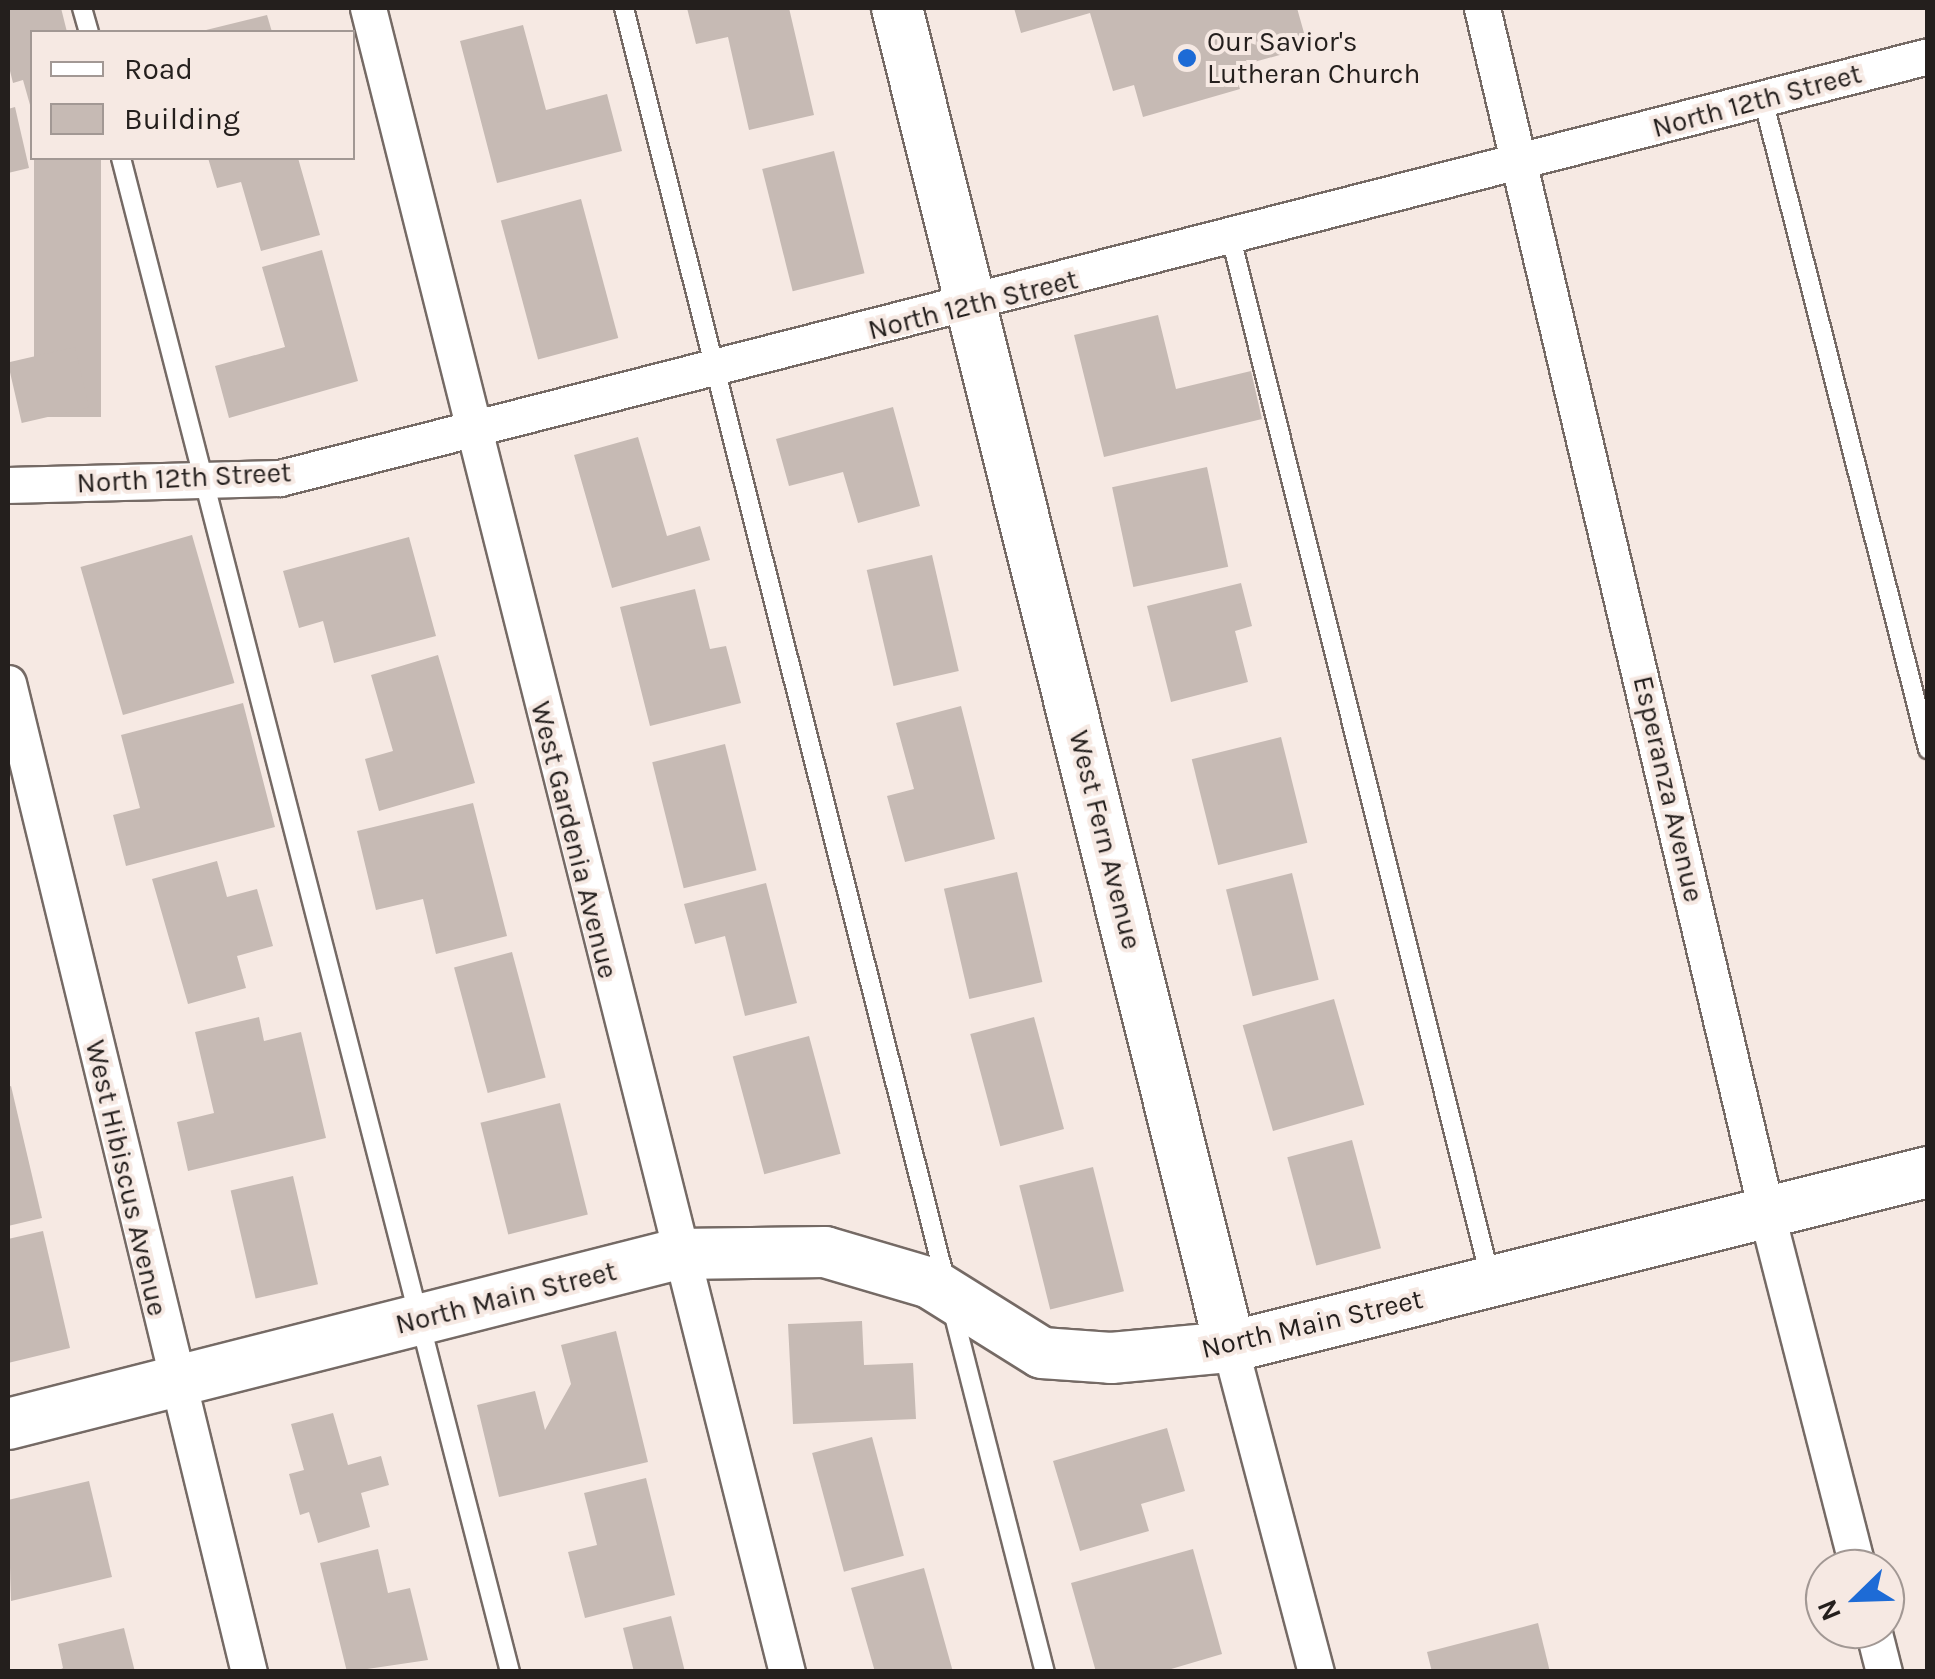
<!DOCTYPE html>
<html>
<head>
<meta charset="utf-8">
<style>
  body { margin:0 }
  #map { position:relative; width:1935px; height:1679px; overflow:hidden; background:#f6e9e3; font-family:Karla,sans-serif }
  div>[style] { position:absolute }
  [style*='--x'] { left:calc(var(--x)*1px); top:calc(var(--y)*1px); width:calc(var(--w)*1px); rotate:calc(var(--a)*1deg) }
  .building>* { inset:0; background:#c6bab4; transform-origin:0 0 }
  .roads { filter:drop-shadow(2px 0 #756a65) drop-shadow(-2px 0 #756a65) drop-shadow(0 2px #756a65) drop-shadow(0 -2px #756a65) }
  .lane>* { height:18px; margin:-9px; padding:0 9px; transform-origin:9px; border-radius:9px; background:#fff }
  .street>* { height:35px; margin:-17.5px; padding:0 17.5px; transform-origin:17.5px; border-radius:17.5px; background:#fff }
  .secondary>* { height:50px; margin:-25px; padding:0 25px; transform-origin:25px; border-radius:25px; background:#fff }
  .dots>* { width:28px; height:28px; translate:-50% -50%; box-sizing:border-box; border:5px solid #f6e9e3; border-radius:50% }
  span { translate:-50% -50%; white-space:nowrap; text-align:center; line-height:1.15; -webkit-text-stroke:8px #f6e9e3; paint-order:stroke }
  .poi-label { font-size:28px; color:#241f1d }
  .left { translate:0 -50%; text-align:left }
  .street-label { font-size:28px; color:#241f1d }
  .frame { position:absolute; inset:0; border:10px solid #241f1d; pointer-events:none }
  .legend { position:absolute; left:30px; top:30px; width:325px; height:130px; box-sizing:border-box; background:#f6e9e3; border:2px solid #a29894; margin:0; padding:12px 18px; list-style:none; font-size:30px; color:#241f1d }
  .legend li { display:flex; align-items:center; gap:20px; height:50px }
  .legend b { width:50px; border:2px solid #a29894 }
  .north { position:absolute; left:1805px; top:1549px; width:100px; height:100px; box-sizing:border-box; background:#f6e9e3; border:2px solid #a29894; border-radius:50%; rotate:247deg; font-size:28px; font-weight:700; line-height:40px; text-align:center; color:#241f1d }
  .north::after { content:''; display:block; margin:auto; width:35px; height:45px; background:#1d6bd6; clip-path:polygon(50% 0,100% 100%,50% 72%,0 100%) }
</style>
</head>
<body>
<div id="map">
  <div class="building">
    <div style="clip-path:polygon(8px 8px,61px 8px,67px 32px,32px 32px,32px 112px,23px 80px,13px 83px,8px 63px)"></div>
    <div style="clip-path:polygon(687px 8px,789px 8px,814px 115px,749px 130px,728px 37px,696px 44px)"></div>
    <div style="clip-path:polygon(1014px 8px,1297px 8px,1308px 47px,1233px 68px,1240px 89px,1143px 117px,1134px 85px,1113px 91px,1090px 13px,1021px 33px)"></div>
    <div style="clip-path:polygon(267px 15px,272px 32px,202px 32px,202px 31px)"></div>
    <div style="clip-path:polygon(523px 25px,546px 110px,607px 94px,622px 151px,497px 183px,460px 41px)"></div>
    <div style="clip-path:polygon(15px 107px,29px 168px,8px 173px,8px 109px)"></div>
    <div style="left:834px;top:151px;width:126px;height:74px;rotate:76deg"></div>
    <div style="left:34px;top:158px;width:67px;height:259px"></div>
    <div style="clip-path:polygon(208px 158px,298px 158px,320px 235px,261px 251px,241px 182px,217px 188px)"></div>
    <div style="left:581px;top:199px;width:144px;height:83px;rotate:75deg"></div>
    <div style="clip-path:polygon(322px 250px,358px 381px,229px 418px,215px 366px,285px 347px,262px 267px)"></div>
    <div style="clip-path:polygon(1158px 315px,1176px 389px,1251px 371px,1262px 419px,1104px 457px,1074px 335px)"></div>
    <div style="left:75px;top:347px;width:62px;height:69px;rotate:77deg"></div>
    <div style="clip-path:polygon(893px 407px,920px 506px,858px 523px,843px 472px,789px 486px,776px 439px)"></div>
    <div style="clip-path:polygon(638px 437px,667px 536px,700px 526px,710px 560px,612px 588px,574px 455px)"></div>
    <div style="left:1207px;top:467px;width:102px;height:97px;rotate:78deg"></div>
    <div style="left:192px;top:535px;width:154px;height:116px;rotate:74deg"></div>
    <div style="clip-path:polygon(409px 537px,436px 636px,334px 663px,323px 621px,299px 628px,283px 571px)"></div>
    <div style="left:932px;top:555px;width:119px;height:67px;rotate:77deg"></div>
    <div style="clip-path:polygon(1241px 583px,1252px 626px,1235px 631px,1248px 682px,1171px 702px,1147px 606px)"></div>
    <div style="clip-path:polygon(695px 589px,710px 649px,726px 646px,741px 703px,650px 726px,620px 607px)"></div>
    <div style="clip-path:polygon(438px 655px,475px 783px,379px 811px,365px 759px,393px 751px,371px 675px)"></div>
    <div style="clip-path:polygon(243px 703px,275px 827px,126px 866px,113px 815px,140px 808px,121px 735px)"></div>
    <div style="clip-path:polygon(961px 706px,995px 839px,905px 862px,887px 796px,914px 789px,896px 723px)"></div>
    <div style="left:1281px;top:737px;width:109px;height:92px;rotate:76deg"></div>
    <div style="left:725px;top:744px;width:130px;height:75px;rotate:76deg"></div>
    <div style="clip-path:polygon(473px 803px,507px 936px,436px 954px,423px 899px,376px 910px,357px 831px)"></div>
    <div style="clip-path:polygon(217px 861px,227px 897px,257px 889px,273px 946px,237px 956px,246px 988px,188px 1004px,152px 879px)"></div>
    <div style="left:1017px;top:872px;width:113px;height:75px;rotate:77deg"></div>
    <div style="left:1292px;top:873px;width:110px;height:68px;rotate:76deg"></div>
    <div style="clip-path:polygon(766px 883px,797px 1003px,745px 1016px,725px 936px,695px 944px,684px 904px)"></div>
    <div style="left:512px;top:952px;width:130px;height:60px;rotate:75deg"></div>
    <div style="left:1334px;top:999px;width:110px;height:95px;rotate:74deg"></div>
    <div style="clip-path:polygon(259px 1017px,264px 1041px,301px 1032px,326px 1138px,188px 1171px,177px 1122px,214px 1113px,195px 1032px)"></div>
    <div style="left:1034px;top:1017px;width:116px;height:66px;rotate:75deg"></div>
    <div style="left:809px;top:1036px;width:122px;height:79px;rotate:75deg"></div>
    <div style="clip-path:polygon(11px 1086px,42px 1218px,8px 1226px,8px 1087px)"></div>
    <div style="left:560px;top:1103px;width:115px;height:82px;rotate:76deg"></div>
    <div style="left:1352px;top:1140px;width:112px;height:67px;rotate:75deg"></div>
    <div style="left:1093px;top:1167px;width:128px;height:76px;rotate:76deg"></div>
    <div style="left:293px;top:1176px;width:111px;height:64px;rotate:77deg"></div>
    <div style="clip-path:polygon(43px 1231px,70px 1348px,8px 1363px,8px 1239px)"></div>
    <div style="clip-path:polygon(862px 1321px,864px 1365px,913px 1363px,916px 1419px,793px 1424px,788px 1324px)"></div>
    <div style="clip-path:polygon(616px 1331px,648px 1462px,499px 1497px,477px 1405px,535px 1391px,545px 1430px,571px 1384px,561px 1345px)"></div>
    <div style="clip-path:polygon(333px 1413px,348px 1465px,381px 1456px,389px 1485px,361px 1493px,370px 1527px,318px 1543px,309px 1512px,300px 1515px,289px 1474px,304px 1470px,291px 1424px)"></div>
    <div style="clip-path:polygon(1167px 1428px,1185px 1491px,1141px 1504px,1149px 1531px,1080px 1551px,1053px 1461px)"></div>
    <div style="left:872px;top:1437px;width:123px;height:62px;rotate:75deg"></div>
    <div style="clip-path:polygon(646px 1478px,675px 1595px,585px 1618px,568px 1552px,597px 1545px,584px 1493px)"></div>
    <div style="clip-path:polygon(89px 1481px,112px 1577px,11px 1601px,8px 1500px)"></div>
    <div style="clip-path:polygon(378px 1549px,388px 1593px,410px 1588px,428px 1660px,347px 1672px,320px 1563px)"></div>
    <div style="clip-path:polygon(1193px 1549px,1222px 1654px,1161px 1672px,1096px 1672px,1071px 1583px)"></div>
    <div style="clip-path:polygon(924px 1568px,953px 1672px,875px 1672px,851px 1588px)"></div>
    <div style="clip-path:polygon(671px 1616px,685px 1672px,634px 1672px,623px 1628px)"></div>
    <div style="clip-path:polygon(1538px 1623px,1550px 1672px,1432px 1672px,1427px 1652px)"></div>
    <div style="clip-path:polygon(124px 1628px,135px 1672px,56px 1672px,63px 1668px,58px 1644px)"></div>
  </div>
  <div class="roads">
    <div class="lane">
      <div style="--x:82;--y:8;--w:25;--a:74"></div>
      <div style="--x:624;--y:8;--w:1315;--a:75.83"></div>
      <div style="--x:1763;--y:99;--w:671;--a:75.76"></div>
      <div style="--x:121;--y:158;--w:1563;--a:75.59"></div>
      <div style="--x:1231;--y:238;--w:1075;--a:76"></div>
      <div style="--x:952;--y:1308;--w:376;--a:75.7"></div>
    </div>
    <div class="street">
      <div style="--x:368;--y:8;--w:1716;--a:75.87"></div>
      <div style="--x:1482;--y:8;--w:1240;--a:76.71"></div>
      <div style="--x:1767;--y:1215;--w:366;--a:75.6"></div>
      <div style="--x:8;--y:485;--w:272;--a:-1.5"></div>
      <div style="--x:280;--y:478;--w:1701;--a:-14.36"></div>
      <div style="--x:8;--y:683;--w:1018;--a:76.31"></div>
      <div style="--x:1230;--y:1347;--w:336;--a:75.2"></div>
      <div style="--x:1873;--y:1629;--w:44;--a:75.7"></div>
    </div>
    <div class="secondary">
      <div style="--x:897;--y:8;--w:1380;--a:76.03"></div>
      <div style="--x:8;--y:1424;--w:691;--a:-14.24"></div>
      <div style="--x:678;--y:1254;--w:147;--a:-0.8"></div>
      <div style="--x:825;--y:1252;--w:109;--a:16.4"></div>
      <div style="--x:930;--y:1283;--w:132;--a:32"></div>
      <div style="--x:1042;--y:1353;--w:69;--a:4.1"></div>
      <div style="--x:1111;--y:1358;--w:120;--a:-5.3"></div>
      <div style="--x:1230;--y:1347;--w:720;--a:-14.07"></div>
    </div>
  </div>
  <div class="dots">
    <div style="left:1187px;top:58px;background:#1d6bd6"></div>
  </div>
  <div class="poi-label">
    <span class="left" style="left:1207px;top:58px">Our Savior's<br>Lutheran Church</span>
  </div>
  <div class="street-label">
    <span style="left:1757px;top:101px;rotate:-15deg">North 12th Street</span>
    <span style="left:973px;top:305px;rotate:-14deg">North 12th Street</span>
    <span style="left:184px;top:478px;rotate:-3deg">North 12th Street</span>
    <span style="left:1668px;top:789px;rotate:77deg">Esperanza Avenue</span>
    <span style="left:574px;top:840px;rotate:76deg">West Gardenia Avenue</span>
    <span style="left:1105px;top:840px;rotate:76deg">West Fern Avenue</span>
    <span style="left:126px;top:1178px;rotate:77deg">West Hibiscus Avenue</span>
    <span style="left:506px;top:1298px;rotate:-14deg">North Main Street</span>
    <span style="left:1312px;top:1324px;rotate:-13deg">North Main Street</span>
  </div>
  <div class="frame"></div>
  <ul class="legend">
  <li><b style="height:12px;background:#fff"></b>Road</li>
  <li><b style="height:28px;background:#c6bab4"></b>Building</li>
  </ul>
  <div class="north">N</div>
</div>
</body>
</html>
